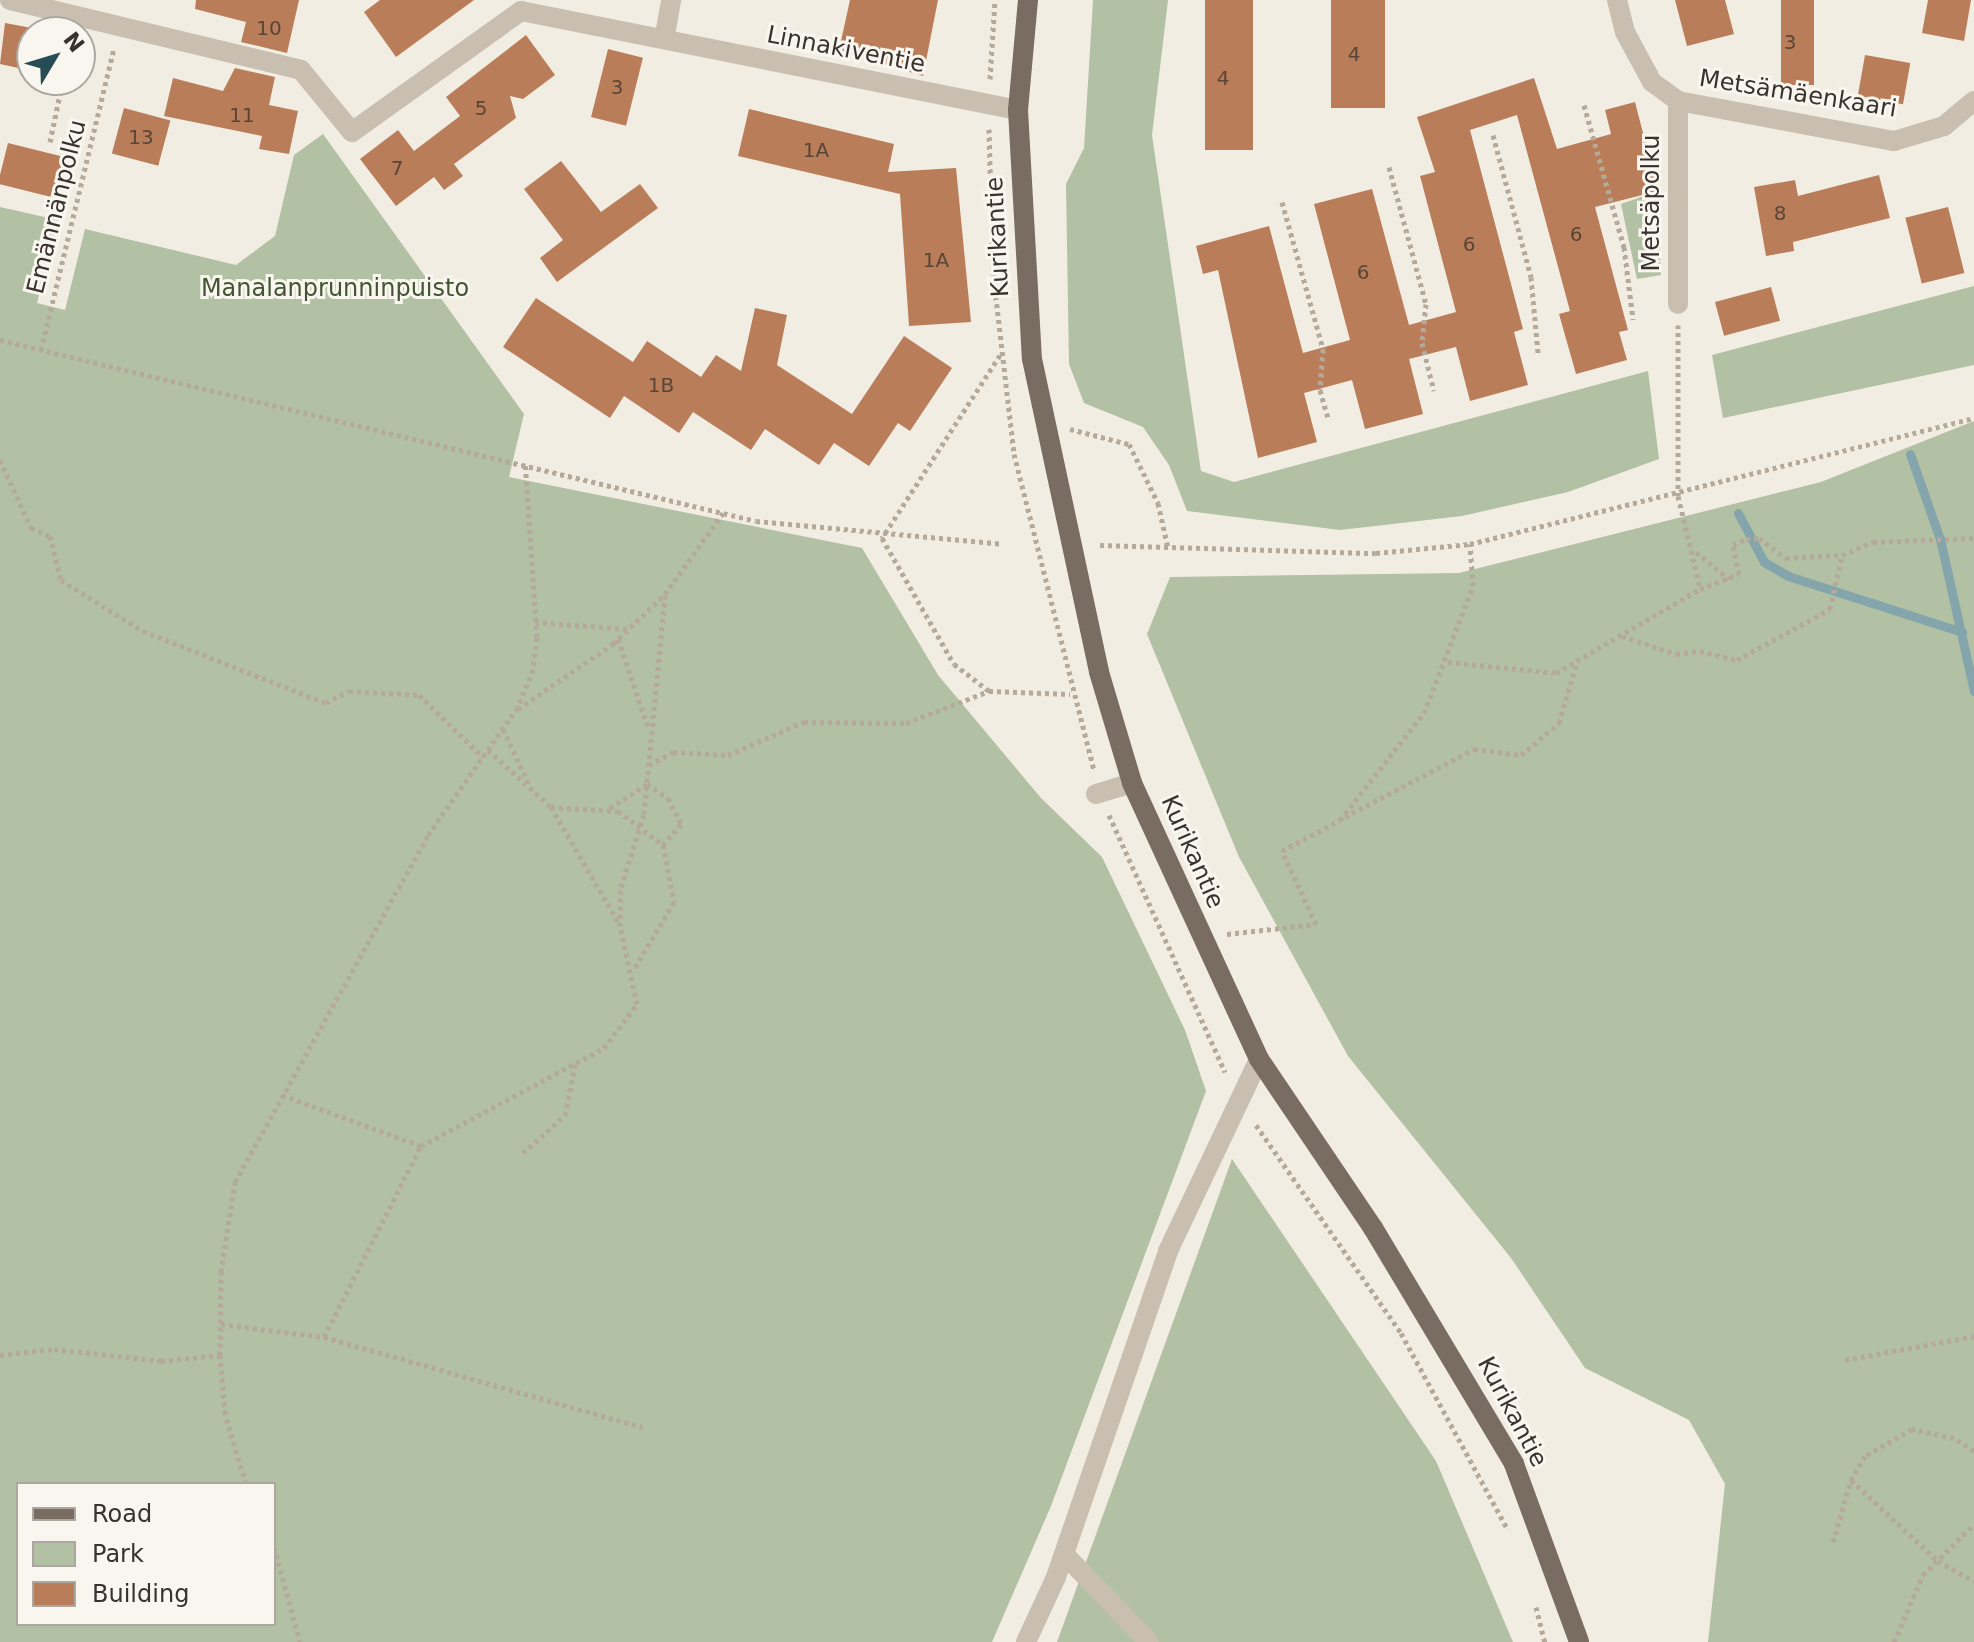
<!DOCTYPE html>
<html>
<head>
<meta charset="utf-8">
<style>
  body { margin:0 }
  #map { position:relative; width:1974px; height:1642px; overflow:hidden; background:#f2ede3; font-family:"DejaVu Sans",sans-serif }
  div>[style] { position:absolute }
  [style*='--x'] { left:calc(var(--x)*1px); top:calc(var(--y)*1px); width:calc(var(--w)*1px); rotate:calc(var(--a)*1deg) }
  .green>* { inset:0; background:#b2c0a4 }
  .stream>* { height:9px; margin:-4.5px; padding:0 4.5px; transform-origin:4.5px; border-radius:4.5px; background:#85a5ac }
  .building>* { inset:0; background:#b97e59; transform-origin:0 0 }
  .path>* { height:5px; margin-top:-2.5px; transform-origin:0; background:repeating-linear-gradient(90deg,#b5a99a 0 4px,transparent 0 8px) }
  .minor>* { height:20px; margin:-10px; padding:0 10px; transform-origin:10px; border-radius:10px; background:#c9bfb0 }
  .major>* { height:20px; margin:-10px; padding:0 10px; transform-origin:10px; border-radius:10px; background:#796c60 }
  span { translate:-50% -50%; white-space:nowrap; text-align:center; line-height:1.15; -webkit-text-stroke:6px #f9f6ef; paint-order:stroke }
  .number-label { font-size:20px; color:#594538 }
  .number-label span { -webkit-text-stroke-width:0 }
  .street-label { font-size:24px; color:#39322d }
  .park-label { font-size:24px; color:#453 }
  .legend { position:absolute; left:16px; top:1482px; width:260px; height:144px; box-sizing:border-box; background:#f9f6ef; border:2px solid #aca8a1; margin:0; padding:10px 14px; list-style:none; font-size:24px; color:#39322d }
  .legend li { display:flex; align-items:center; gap:16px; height:40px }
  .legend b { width:40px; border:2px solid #aca8a1 }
  .north { position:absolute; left:16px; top:16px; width:80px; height:80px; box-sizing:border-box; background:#f9f6ef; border:2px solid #aca8a1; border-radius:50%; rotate:52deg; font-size:22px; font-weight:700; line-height:32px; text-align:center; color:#39322d }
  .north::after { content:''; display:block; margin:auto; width:28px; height:36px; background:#264d56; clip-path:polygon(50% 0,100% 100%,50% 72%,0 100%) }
</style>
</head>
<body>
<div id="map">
  <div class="green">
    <div style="clip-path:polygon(1093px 0,1168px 0,1152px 135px,1201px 471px,1234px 482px,1648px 371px,1659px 459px,1568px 492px,1462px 516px,1340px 530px,1187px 511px,1169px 465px,1143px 427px,1084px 403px,1069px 364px,1066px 184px,1084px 148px)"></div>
    <div style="clip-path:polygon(evenodd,323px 134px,524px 414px,509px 477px,862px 548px,938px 675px,1041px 798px,1102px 857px,1185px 1030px,1206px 1091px,1051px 1506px,992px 1642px,0 1642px,0 207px,58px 220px,37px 303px,65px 310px,85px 229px,236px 265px,275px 236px,294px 155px,323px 134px,18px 1484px,274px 1484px,274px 1624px,18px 1624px,18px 1484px)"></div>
    <div style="clip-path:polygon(1658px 191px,1661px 275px,1637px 279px,1621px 204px)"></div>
    <div style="clip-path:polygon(1974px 286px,1974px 365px,1723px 418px,1712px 355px)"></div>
    <div style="clip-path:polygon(1974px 421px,1974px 1642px,1708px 1642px,1725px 1484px,1689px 1420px,1585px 1368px,1511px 1258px,1348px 1056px,1239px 857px,1147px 634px,1170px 577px,1459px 573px,1821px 482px)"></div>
    <div style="clip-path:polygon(1232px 1159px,1436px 1461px,1513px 1642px,1057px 1642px)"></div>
  </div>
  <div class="stream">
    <div style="--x:1910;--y:454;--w:90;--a:70.6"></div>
    <div style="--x:1940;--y:539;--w:156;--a:77.4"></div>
    <div style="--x:1738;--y:513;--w:55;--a:62"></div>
    <div style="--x:1764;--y:562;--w:28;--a:30"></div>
    <div style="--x:1788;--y:576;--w:183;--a:17.8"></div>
  </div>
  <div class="building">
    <div style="clip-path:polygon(196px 0,299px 0,287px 53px,241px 42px,246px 22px,195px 9px)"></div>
    <div style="clip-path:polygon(380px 0,474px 0,396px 57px,364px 12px)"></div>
    <div style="clip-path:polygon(850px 0,938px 0,923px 76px,839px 50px)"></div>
    <div style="left:1205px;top:0;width:48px;height:150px"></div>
    <div style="left:1331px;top:0;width:54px;height:108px"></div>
    <div style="clip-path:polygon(1675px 0,1725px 0,1734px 34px,1687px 46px)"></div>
    <div style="left:1781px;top:0;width:33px;height:85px"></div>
    <div style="clip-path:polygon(1928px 0,1971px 0,1964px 41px,1922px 33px)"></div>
    <div style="clip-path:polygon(5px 23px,32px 28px,32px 71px,0 64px)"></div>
    <div style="clip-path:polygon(526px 35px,555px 75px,523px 99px,510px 96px,516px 118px,454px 164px,463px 176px,444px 190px,434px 177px,396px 206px,360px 159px,398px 130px,414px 151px,460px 116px,446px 97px)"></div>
    <div style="left:608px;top:49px;width:36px;height:70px;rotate:14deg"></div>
    <div style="left:1865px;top:55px;width:46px;height:42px;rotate:10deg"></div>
    <div style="clip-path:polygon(235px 68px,275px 77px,269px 105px,298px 111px,289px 154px,259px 149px,262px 136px,164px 116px,173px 78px,223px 91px)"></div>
    <div style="clip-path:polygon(1534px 78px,1557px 149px,1611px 134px,1605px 110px,1635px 102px,1658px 191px,1595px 207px,1628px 330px,1619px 332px,1627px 360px,1576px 374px,1559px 314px,1570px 311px,1517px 115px,1470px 130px,1523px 329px,1514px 332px,1528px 385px,1470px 401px,1456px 347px,1409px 359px,1423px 414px,1365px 429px,1352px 380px,1304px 393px,1317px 442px,1258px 458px,1218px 270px,1203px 274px,1196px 246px,1269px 226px,1303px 353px,1350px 340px,1314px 204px,1372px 189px,1409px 325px,1456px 312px,1420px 176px,1435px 172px,1417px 117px)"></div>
    <div style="left:124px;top:108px;width:48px;height:47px;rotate:15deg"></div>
    <div style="clip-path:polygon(749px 109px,894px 144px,888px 172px,956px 168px,971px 322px,909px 326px,900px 194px,738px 156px)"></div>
    <div style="left:8px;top:143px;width:59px;height:42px;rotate:14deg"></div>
    <div style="clip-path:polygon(561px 161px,601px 212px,640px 184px,658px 208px,557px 282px,540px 258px,563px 240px,524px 189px)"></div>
    <div style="clip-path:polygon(1879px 175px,1890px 218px,1793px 242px,1794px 251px,1766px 256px,1754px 187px,1795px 180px,1798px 196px)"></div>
    <div style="left:1948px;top:207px;width:68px;height:44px;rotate:76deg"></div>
    <div style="left:1771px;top:287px;width:35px;height:58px;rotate:75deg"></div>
    <div style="clip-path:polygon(536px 298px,633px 362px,647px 341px,701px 377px,716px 355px,741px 371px,755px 308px,787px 315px,777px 365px,852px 414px,904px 336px,952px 368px,910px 431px,898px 423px,869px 466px,834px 443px,819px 465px,765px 429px,751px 450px,693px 412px,679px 433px,624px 396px,610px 418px,503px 347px)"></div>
  </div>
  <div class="path">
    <div style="--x:990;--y:79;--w:79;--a:-86.4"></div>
    <div style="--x:1584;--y:105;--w:148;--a:74.3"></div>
    <div style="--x:1624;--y:247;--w:73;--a:82.9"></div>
    <div style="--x:989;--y:129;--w:143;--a:88.4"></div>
    <div style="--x:993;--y:272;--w:183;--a:83.4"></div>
    <div style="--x:1014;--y:454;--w:327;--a:75.8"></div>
    <div style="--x:1493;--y:135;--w:147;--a:75"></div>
    <div style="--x:1531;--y:277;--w:76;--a:84.7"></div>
    <div style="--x:50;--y:142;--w:63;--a:-78.2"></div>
    <div style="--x:1389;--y:167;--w:142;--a:74.9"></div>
    <div style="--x:1426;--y:304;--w:39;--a:96"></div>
    <div style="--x:1422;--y:343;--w:49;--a:76"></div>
    <div style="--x:1282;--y:202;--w:153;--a:74.4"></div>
    <div style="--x:1323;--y:349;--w:41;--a:94.2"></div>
    <div style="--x:1320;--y:390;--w:29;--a:74"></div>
    <div style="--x:1678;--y:325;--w:171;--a:90"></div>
    <div style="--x:1678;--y:496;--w:95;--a:76.6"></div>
    <div style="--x:0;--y:340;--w:777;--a:13.46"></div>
    <div style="--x:756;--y:521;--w:247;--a:5.3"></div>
    <div style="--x:41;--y:350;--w:311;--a:-76.4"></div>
    <div style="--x:1000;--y:355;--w:218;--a:122.8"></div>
    <div style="--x:882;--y:538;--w:145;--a:60.3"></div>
    <div style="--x:954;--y:664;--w:44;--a:37.6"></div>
    <div style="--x:989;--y:691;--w:81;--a:2.1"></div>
    <div style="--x:1070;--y:429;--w:61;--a:14.3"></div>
    <div style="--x:1129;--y:444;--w:66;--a:63.8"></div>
    <div style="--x:1158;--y:503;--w:46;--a:77.5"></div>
    <div style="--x:0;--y:460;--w:75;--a:65.5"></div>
    <div style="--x:31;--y:528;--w:21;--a:23"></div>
    <div style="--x:50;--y:536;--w:45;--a:76"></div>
    <div style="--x:61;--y:580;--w:97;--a:31.9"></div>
    <div style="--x:143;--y:631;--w:197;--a:21.5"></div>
    <div style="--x:326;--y:703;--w:26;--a:-28"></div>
    <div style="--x:349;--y:691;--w:70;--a:3.3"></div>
    <div style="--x:419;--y:695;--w:89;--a:44.1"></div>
    <div style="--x:1100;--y:545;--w:276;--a:1.7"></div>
    <div style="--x:1376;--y:553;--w:94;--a:-5.5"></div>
    <div style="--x:1470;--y:544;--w:520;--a:-14.04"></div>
    <div style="--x:1696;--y:552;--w:43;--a:39.3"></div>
    <div style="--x:535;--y:622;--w:93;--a:4.3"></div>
    <div style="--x:1622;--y:636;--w:57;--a:18.4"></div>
    <div style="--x:1676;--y:654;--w:24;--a:-7"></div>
    <div style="--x:1700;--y:651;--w:38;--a:14"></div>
    <div style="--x:1737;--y:660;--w:106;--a:-28.7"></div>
    <div style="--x:1830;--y:609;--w:55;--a:-77.5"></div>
    <div style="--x:618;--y:639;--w:96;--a:71.2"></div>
    <div style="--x:1448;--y:662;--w:109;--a:5.8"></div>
    <div style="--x:1556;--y:673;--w:167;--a:-30.3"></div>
    <div style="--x:1700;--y:589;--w:42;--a:-21"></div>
    <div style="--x:1739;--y:574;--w:30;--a:-102"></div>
    <div style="--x:1733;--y:545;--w:14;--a:-25"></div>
    <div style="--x:1746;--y:539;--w:13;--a:-4"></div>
    <div style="--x:1759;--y:538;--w:34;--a:37"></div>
    <div style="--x:1786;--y:558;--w:56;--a:-3.1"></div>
    <div style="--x:1842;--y:555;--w:34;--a:-23"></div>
    <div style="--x:1873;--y:542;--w:101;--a:-2.3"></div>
    <div style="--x:518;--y:709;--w:115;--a:-34.4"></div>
    <div style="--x:613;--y:644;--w:71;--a:-43.9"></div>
    <div style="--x:503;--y:729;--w:63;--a:64.7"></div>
    <div style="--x:488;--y:750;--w:85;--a:42.1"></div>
    <div style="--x:551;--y:807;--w:67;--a:3.4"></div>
    <div style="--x:618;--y:811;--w:56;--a:37.1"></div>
    <div style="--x:663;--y:845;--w:58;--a:79.1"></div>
    <div style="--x:674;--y:902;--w:78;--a:120.8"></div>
    <div style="--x:649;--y:765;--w:27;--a:-28"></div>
    <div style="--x:673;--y:752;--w:55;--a:3.1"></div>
    <div style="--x:728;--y:755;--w:83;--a:-23.5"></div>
    <div style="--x:804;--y:722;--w:102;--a:0.6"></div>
    <div style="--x:906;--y:723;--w:89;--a:-21.1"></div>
    <div style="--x:551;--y:807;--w:137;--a:59.7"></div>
    <div style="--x:610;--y:808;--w:44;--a:-33"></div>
    <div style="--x:647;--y:784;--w:25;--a:34"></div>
    <div style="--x:668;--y:798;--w:29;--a:63"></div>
    <div style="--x:681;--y:824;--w:28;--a:131"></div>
    <div style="--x:1109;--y:815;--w:282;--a:65.7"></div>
    <div style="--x:1345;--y:817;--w:146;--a:-27.8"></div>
    <div style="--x:1474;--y:749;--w:47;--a:7.3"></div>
    <div style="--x:1521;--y:755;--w:50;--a:-40.1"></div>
    <div style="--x:1559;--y:723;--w:64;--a:-73.6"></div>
    <div style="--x:1227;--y:934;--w:90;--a:-6.4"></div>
    <div style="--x:1316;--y:924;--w:81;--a:-115"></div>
    <div style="--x:1282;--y:851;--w:66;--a:-28.1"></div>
    <div style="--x:1340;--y:820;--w:136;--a:-51.9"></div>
    <div style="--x:1424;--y:713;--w:136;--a:-68.9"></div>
    <div style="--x:1473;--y:586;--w:42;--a:-94.1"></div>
    <div style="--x:282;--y:1095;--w:148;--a:20.1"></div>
    <div style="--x:1256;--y:1125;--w:254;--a:55.1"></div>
    <div style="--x:1401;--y:1333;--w:224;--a:61.5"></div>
    <div style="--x:523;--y:1153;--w:57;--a:-42.1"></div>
    <div style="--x:565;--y:1115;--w:55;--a:-78.5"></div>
    <div style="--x:221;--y:1324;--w:104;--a:7.2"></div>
    <div style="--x:324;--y:1337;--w:214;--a:-63.1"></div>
    <div style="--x:421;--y:1146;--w:208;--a:-28.2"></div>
    <div style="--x:604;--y:1048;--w:55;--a:-53.1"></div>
    <div style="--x:637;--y:1004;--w:80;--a:-102.3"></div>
    <div style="--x:620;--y:926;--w:39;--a:-89"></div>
    <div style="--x:621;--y:887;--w:77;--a:-72.5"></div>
    <div style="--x:644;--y:814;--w:221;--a:-84.5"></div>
    <div style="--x:665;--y:594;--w:100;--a:-54.4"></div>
    <div style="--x:324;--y:1337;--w:331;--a:15.8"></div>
    <div style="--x:0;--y:1355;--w:54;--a:-6.3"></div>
    <div style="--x:54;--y:1349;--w:108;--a:6.4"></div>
    <div style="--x:161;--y:1361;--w:59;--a:-5.8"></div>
    <div style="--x:1845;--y:1360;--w:131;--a:-10.5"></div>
    <div style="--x:1974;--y:1451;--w:24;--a:-147"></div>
    <div style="--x:1954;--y:1438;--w:43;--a:-167.9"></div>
    <div style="--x:1912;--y:1429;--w:54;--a:150.1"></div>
    <div style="--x:1865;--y:1456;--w:28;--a:120"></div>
    <div style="--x:1851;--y:1480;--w:119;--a:43"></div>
    <div style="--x:1938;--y:1561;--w:41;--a:29.1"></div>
    <div style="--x:246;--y:1484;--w:73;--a:-106.7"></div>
    <div style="--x:225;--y:1414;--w:59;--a:-94.8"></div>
    <div style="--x:220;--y:1355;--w:83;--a:-89.3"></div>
    <div style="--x:221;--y:1272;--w:91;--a:-81.2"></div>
    <div style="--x:235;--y:1182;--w:397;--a:-60.9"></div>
    <div style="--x:428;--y:835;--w:153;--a:-54.9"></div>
    <div style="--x:516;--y:710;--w:40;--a:-66.6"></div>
    <div style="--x:532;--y:673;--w:36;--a:-82"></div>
    <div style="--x:537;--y:637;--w:174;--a:-93.9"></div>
    <div style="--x:1833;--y:1542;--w:65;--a:-73.8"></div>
    <div style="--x:274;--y:1547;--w:98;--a:74.7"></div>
    <div style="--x:1536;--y:1607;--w:36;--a:76"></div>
    <div style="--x:1894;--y:1642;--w:73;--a:-66.6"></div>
    <div style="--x:1923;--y:1575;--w:72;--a:-45"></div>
  </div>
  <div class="minor">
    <div style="--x:10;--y:0;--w:299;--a:13.5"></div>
    <div style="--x:301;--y:70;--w:80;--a:50.6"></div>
    <div style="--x:352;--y:132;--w:208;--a:-35.6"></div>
    <div style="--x:521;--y:11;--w:507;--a:11.27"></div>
    <div style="--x:1617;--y:0;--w:33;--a:76"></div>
    <div style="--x:1625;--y:32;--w:57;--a:61.6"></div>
    <div style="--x:1652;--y:82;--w:32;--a:36"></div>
    <div style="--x:1678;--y:101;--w:220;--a:10.5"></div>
    <div style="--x:1894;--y:141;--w:52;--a:-16.7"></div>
    <div style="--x:1944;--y:126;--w:39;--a:-40"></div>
    <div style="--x:665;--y:35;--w:36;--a:-80"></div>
    <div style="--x:1678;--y:304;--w:203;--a:-90"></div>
    <div style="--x:1096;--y:794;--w:38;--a:-17"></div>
    <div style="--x:1064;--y:1554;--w:122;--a:46"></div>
    <div style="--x:1026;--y:1642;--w:72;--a:-65.2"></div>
    <div style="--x:1056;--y:1577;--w:345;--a:-71"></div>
    <div style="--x:1168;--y:1251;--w:212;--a:-64.6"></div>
  </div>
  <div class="major">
    <div style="--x:1028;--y:0;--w:110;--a:95.2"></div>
    <div style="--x:1018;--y:110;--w:249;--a:86.8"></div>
    <div style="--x:1032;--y:359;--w:320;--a:77.9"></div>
    <div style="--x:1099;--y:672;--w:116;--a:73.4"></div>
    <div style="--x:1132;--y:783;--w:304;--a:65.3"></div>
    <div style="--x:1259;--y:1059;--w:204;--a:56"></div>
    <div style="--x:1373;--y:1228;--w:275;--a:59.1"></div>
    <div style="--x:1514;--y:1464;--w:189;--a:69.9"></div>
  </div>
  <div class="number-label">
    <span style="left:269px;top:28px">10</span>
    <span style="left:1790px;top:42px">3</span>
    <span style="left:1354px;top:54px">4</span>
    <span style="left:1223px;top:78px">4</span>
    <span style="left:617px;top:87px">3</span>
    <span style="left:481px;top:108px">5</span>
    <span style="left:242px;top:115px">11</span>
    <span style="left:141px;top:137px">13</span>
    <span style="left:816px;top:150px">1A</span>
    <span style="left:397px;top:168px">7</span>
    <span style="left:1780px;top:213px">8</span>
    <span style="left:1576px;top:234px">6</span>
    <span style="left:1469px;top:244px">6</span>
    <span style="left:936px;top:260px">1A</span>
    <span style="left:1363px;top:272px">6</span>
    <span style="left:661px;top:385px">1B</span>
  </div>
  <div class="street-label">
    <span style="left:846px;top:50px;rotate:11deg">Linnakiventie</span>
    <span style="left:1798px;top:94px;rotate:9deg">Metsämäenkaari</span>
    <span style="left:1652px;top:203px;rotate:-90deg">Metsäpolku</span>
    <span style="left:57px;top:207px;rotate:-76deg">Emännänpolku</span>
    <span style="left:998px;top:237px;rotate:-93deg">Kurikantie</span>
    <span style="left:1192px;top:852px;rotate:66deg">Kurikantie</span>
    <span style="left:1512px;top:1412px;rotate:62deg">Kurikantie</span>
  </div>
  <div class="park-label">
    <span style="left:335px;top:289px">Manalanprunninpuisto</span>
  </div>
  <ul class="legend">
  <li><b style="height:10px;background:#796c60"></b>Road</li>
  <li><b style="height:22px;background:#b2c0a4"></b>Park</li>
  <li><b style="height:22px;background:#b97e59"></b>Building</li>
  </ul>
  <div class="north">N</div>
</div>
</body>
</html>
